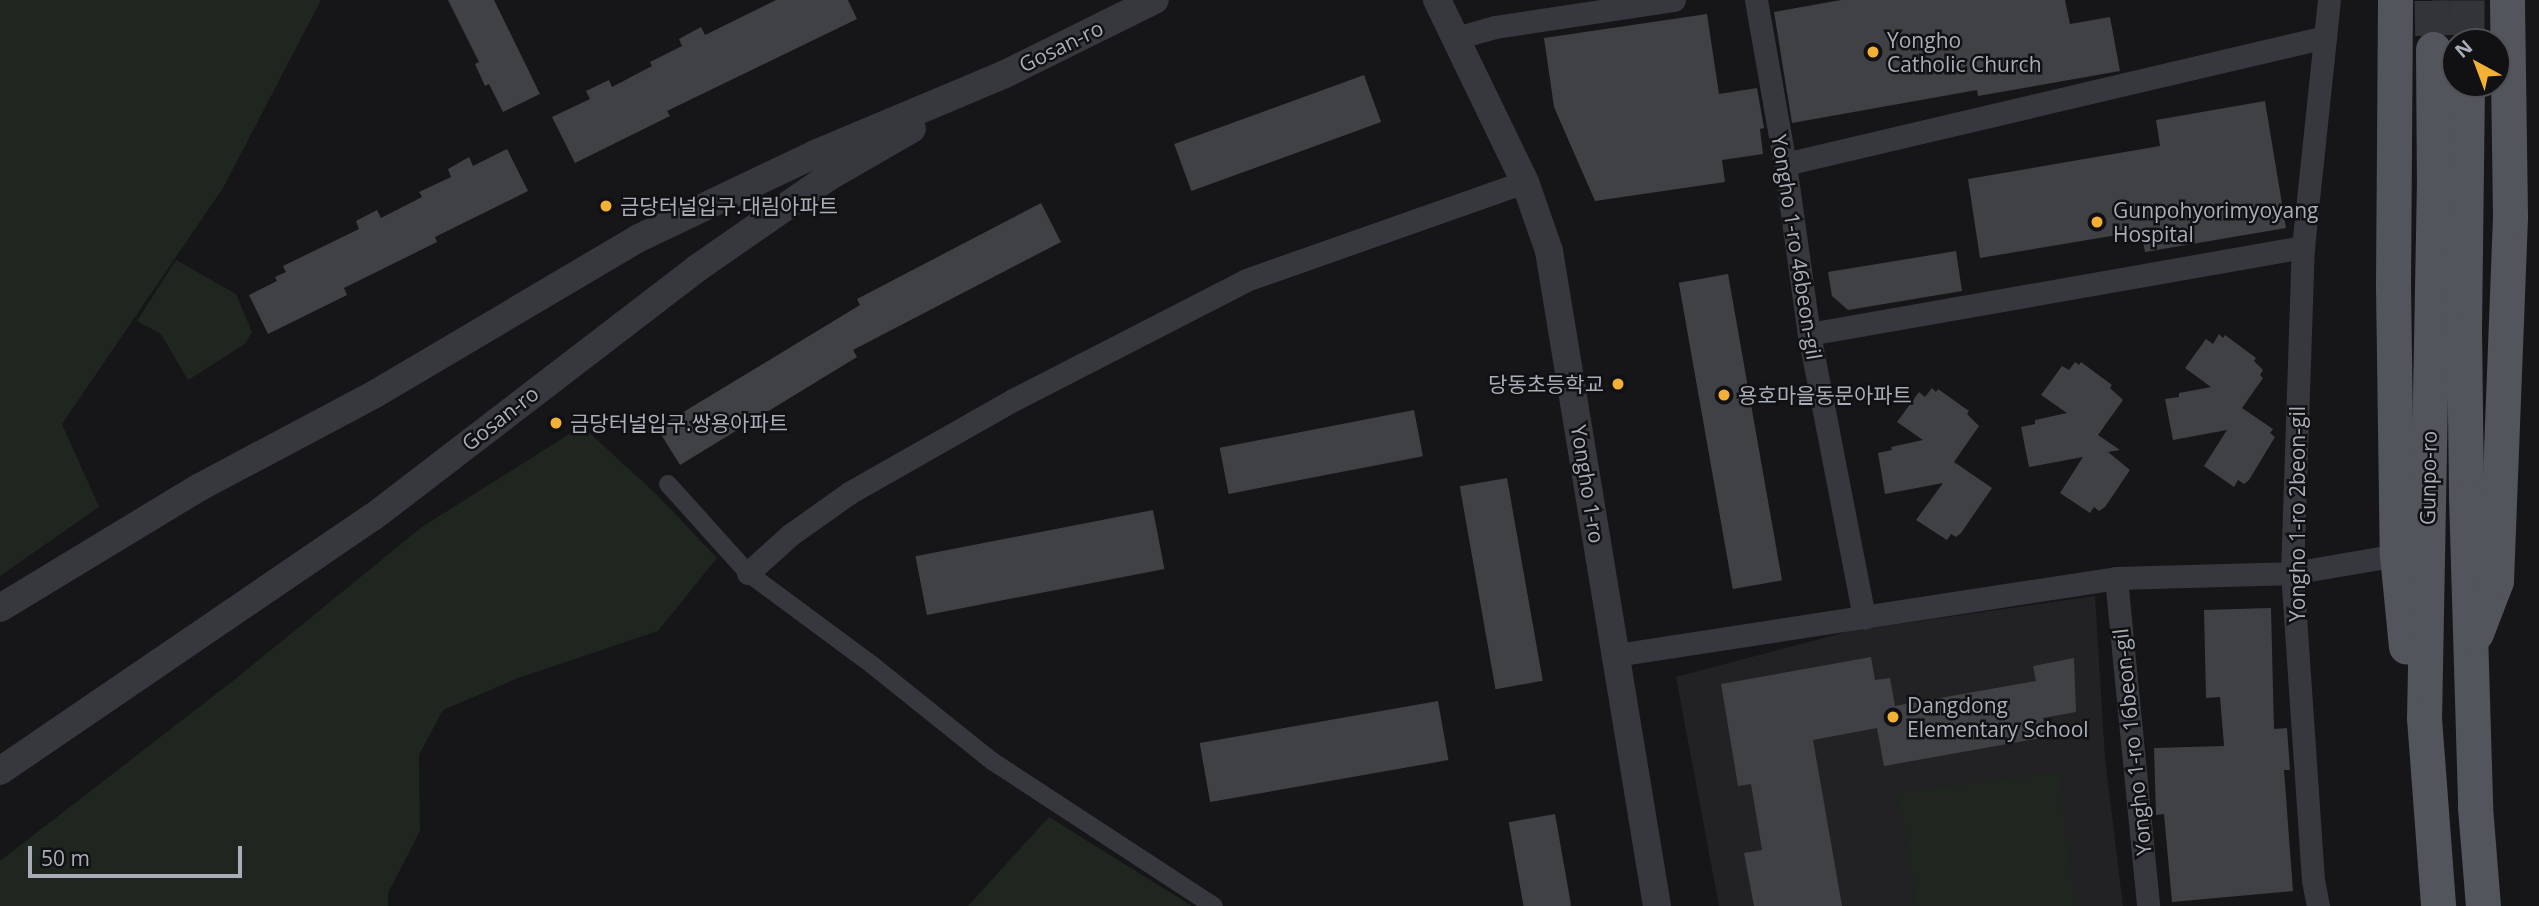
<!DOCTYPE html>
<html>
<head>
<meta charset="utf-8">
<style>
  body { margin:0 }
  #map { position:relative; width:2539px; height:906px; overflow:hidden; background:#161618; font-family:"Open Sans","Noto Sans KR",sans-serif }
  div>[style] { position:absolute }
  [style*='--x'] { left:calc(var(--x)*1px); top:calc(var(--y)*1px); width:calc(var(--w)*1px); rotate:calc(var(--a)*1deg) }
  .built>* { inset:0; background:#222225 }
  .green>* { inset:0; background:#1e261f }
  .building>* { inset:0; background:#404145; transform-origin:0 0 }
  .primary-tunnel>* { height:35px; margin-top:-17.5px; transform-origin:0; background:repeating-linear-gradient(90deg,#333438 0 35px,transparent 0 53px) }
  .pedestrian>* { height:18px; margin:-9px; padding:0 9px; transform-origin:9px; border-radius:9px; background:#37383d }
  .minor>* { height:23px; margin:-11.5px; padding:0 11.5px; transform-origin:11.5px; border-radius:11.5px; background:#37383d }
  .tertiary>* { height:28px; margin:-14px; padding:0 14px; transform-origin:14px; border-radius:14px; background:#37383d }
  .primary>* { height:35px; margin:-17.5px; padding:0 17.5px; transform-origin:17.5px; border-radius:17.5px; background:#53555c }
  .dots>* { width:19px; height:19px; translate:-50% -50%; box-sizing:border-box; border:4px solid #111113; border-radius:50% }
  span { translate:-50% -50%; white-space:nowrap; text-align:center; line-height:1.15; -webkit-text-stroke:5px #111113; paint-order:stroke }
  .poi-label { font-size:21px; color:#a8adb8 }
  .left { translate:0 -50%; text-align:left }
  .right { translate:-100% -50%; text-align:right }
  .street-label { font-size:21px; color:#a8adb8 }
  .north { position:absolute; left:2441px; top:28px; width:70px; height:70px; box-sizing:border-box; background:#111113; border:2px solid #4d4f55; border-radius:50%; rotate:319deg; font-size:19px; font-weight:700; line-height:28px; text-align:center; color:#a8adb8 }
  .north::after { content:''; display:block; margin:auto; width:24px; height:32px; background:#f2b134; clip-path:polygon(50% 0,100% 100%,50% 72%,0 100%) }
  .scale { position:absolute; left:28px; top:846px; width:214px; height:32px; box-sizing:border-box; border:4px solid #a8adb8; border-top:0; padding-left:9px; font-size:21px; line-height:24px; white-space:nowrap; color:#a8adb8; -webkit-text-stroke:5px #111113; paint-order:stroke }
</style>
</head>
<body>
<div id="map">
  <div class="built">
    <div style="clip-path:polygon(2095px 596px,2105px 758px,2123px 906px,1719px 906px,1676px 677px,1850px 631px)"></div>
  </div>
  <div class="green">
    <div style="clip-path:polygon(0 0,321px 0,223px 188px,62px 424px,99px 507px,0 576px)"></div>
    <div style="clip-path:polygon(176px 260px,236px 294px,252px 332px,245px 344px,188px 380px,161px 334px,137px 321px)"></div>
    <div style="clip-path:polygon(582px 426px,656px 494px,717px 558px,658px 631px,518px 678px,443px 710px,419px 755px,420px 831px,388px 893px,388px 906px,0 906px,0 861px,229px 684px,422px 527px)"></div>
    <div style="clip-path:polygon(2059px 772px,2075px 906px,1917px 906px,1898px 793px)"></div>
    <div style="clip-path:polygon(1049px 817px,1097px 847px,1192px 906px,968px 906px)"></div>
  </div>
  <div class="building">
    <div style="clip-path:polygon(448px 0,494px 0,540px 94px,503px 112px,489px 84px,485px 86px,475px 64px,479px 62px)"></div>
    <div style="clip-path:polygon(776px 0,848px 0,857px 19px,667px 111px,670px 116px,575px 163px,552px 117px,590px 99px,586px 91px,609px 80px,612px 87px,652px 66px,650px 62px,682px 46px,679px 39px,701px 27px,705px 35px)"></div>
    <div style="clip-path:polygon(1841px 0,2065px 0,2070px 24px,2110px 17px,2120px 71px,1978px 96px,1977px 90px,1792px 123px,1774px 12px)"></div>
    <div style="clip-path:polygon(1707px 14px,1719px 94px,1757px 88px,1764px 128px,1760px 129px,1763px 154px,1722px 160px,1725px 182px,1595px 201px,1554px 107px,1544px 38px)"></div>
    <div style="left:1364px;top:75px;width:50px;height:202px;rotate:70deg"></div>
    <div style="clip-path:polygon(2265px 101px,2286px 228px,2145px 252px,2141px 231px,1980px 258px,1968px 179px,2160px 146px,2156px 120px)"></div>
    <div style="clip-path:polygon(507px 149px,528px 191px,435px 237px,437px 242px,344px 288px,347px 295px,268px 334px,249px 295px,277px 281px,275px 277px,286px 272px,283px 266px,359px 229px,356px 221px,377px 210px,381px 218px,422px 197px,419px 192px,451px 177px,448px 169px,469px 157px,473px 166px)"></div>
    <div style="clip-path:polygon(1041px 203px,1061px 242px,853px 350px,857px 357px,680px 465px,657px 428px,860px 305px,857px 299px)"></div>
    <div style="clip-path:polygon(1956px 251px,1962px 291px,1848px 310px,1832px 296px,1828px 272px)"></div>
    <div style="left:1728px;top:274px;width:311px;height:50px;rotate:80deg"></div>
    <div style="clip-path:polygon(2219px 334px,2223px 338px,2225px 335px,2256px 358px,2254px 361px,2263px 370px,2260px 375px,2263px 378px,2242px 408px,2273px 429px,2270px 433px,2275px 437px,2249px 480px,2244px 484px,2238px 480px,2234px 487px,2204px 466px,2227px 430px,2173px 440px,2165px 399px,2179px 397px,2179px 393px,2211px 387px,2185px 368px,2206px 339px,2213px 344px)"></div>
    <div style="clip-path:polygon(2075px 362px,2079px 365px,2081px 362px,2112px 385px,2110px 388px,2123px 400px,2098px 435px,2120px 450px,2108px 452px,2130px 470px,2105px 507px,2099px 511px,2094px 507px,2090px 513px,2060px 493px,2083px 457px,2029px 467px,2021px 427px,2035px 424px,2035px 420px,2067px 413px,2041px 395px,2062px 366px,2069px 370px)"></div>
    <div style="clip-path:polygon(1932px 388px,1936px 392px,1938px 389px,1969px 411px,1967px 414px,1979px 426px,1954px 462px,1992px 488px,1961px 533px,1956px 537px,1951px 534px,1947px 540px,1916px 520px,1943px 483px,1885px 494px,1878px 453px,1892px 450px,1891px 447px,1923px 440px,1897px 422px,1919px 392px,1925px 397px)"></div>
    <div style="left:1414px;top:410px;width:47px;height:198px;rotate:79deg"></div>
    <div style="left:1507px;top:478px;width:206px;height:48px;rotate:80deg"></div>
    <div style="left:1153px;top:510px;width:60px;height:242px;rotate:79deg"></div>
    <div style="clip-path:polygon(2271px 608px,2274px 729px,2287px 728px,2290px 770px,2284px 770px,2293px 891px,2172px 902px,2164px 814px,2156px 815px,2154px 748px,2224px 746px,2220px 697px,2206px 698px,2204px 610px)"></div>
    <div style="clip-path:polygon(1871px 657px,1875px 680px,1890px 678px,1895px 706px,2036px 681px,2033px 666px,2074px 658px,2076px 712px,2043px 718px,2046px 737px,1884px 766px,1877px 728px,1813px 740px,1842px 906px,1754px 906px,1744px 853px,1762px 850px,1751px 784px,1738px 786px,1721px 684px)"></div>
    <div style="left:1438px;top:701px;width:60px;height:242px;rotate:80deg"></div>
    <div style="left:1555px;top:814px;width:93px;height:47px;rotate:80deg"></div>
  </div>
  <div class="primary-tunnel">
    <div style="--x:2432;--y:0;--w:49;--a:88.8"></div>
    <div style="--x:2467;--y:0;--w:42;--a:90"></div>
  </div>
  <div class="pedestrian">
    <div style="--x:668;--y:484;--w:120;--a:48"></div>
    <div style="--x:748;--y:573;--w:153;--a:36.5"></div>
    <div style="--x:871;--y:664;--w:155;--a:38.7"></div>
    <div style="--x:992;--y:761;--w:265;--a:33.2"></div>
  </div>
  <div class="minor">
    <div style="--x:1756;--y:0;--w:167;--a:80"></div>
    <div style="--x:1785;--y:164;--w:172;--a:82"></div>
    <div style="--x:1809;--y:334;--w:289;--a:79"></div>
    <div style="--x:1456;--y:38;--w:41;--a:-15.8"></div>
    <div style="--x:1495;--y:27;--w:181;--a:-8.6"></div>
    <div style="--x:1785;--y:164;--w:555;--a:-13.23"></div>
    <div style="--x:1809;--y:334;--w:502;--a:-9.99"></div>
    <div style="--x:748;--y:573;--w:57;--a:-42.1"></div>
    <div style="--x:790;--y:535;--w:72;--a:-35.4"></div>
    <div style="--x:849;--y:493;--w:189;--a:-29.6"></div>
    <div style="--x:1013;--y:400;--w:262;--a:-27.2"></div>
    <div style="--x:1246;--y:280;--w:296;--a:-19.4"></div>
    <div style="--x:2116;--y:578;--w:330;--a:84.4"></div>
    <div style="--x:1616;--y:655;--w:506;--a:-8.75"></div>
    <div style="--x:2116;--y:578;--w:176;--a:-1.6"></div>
    <div style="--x:2292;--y:573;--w:107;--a:-9.7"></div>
    <div style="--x:2318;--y:906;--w:26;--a:-101"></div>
    <div style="--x:2313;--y:880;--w:308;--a:-93.9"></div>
    <div style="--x:2292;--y:573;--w:326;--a:-88.1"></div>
    <div style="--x:2303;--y:247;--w:248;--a:-84"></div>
  </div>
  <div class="tertiary">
    <div style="--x:1437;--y:0;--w:202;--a:64.2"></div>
    <div style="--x:1525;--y:182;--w:73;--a:70.8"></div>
    <div style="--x:1549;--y:251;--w:664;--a:80.64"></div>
    <div style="--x:0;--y:608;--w:234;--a:-31.2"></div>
    <div style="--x:200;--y:487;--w:198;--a:-28"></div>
    <div style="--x:375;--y:394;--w:307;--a:-30.6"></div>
    <div style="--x:639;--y:238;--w:195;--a:-25.5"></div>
    <div style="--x:815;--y:154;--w:206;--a:-22.8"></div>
    <div style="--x:1005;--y:74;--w:167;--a:-26.3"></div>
    <div style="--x:0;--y:771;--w:451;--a:-34.3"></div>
    <div style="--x:373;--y:517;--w:407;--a:-37.5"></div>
    <div style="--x:696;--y:269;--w:160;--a:-34.8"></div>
    <div style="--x:827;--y:178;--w:98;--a:-30"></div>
  </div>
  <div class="primary">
    <div style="--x:2395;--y:0;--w:285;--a:90.4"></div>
    <div style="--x:2393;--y:285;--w:270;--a:89.2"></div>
    <div style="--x:2397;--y:555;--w:92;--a:84.4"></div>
    <div style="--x:2433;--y:49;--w:131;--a:89.6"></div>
    <div style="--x:2434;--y:180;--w:538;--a:91.06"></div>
    <div style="--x:2424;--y:718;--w:189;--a:85.7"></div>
    <div style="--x:2467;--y:84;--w:245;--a:90.7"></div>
    <div style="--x:2464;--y:329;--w:168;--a:89.3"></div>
    <div style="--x:2466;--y:497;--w:310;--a:88.3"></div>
    <div style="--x:2475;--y:807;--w:99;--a:85.4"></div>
    <div style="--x:2476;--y:633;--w:56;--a:-69"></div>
    <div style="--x:2496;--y:581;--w:364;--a:-87.8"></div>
    <div style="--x:2510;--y:217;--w:217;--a:-90.8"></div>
  </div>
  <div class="dots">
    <div style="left:1873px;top:52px;background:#f2b134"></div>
    <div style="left:606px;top:206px;background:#f2b134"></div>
    <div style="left:2097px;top:222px;background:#f2b134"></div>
    <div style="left:1618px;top:384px;background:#f2b134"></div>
    <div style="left:1724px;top:395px;background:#f2b134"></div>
    <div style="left:556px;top:423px;background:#f2b134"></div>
    <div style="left:1893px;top:717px;background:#f2b134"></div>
  </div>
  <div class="poi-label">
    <span class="left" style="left:1887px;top:52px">Yongho<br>Catholic Church</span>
    <span class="left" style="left:620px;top:206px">금당터널입구.대림아파트</span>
    <span class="left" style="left:2113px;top:222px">Gunpohyorimyoyang<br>Hospital</span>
    <span class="right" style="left:1604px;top:384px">당동초등학교</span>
    <span class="left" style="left:1738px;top:395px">용호마을동문아파트</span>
    <span class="left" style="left:570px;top:423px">금당터널입구.쌍용아파트</span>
    <span class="left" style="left:1907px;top:717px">Dangdong<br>Elementary School</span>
  </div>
  <div class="street-label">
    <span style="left:1061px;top:46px;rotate:-26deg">Gosan-ro</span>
    <span style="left:1797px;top:247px;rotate:81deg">Yongho 1-ro 46beon-gil</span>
    <span style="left:500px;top:418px;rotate:-38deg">Gosan-ro</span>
    <span style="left:2428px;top:478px;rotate:-89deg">Gunpo-ro</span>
    <span style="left:1588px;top:484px;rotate:81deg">Yongho 1-ro</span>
    <span style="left:2297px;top:514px;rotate:-90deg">Yongho 1-ro 2beon-gil</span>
    <span style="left:2132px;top:742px;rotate:-96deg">Yongho 1-ro 16beon-gil</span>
  </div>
  <div class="north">N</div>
  <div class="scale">50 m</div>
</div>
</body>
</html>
